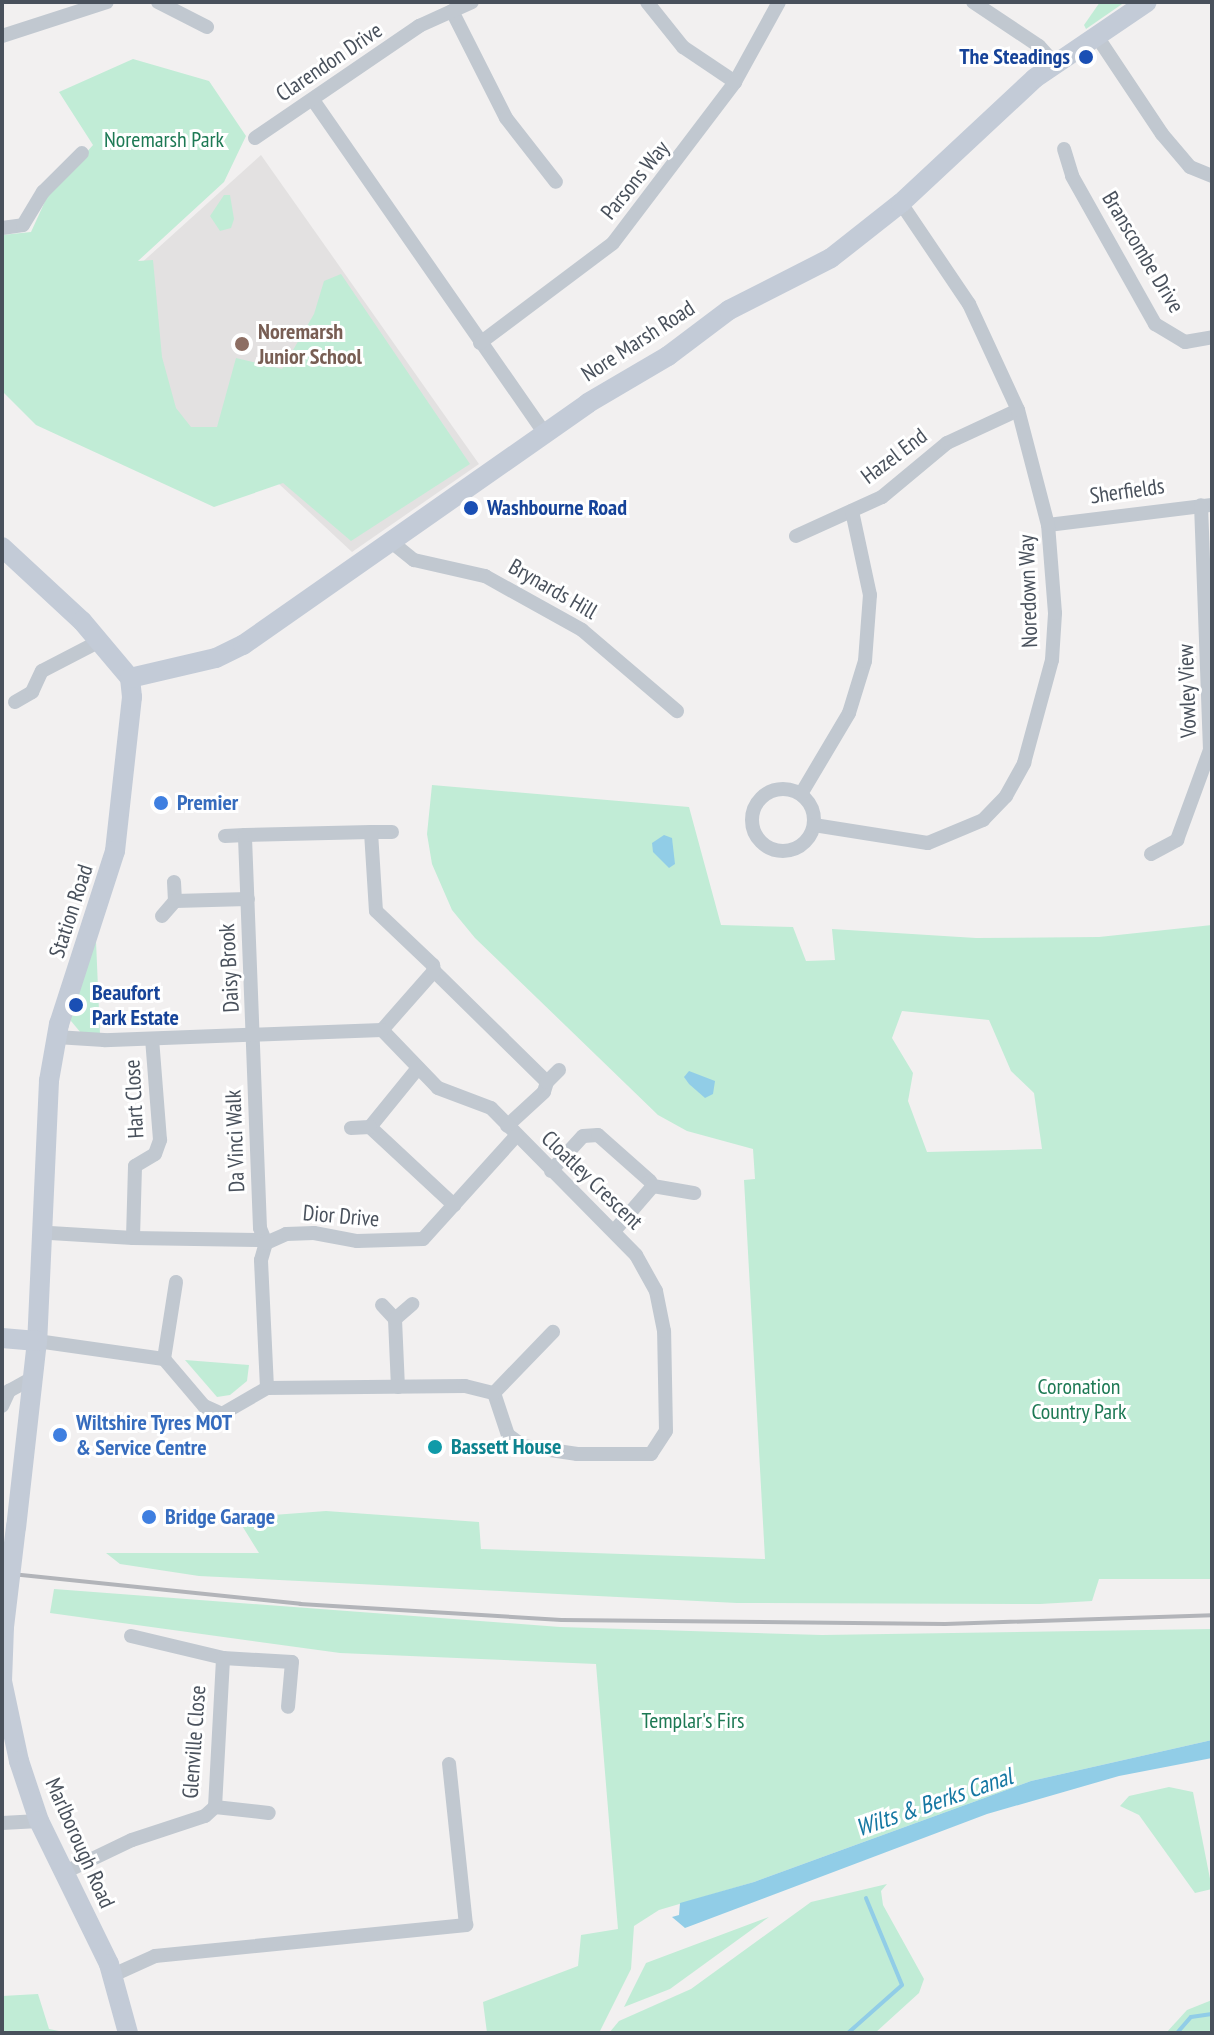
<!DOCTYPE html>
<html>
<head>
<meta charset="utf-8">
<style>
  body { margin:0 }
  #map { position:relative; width:1214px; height:2035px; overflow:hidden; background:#f2f0f0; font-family:"PT Sans Narrow",sans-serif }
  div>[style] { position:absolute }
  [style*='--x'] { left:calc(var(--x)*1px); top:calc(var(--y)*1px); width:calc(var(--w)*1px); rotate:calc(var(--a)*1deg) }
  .education>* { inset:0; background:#e3e1e1 }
  .green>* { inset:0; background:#c1ecd6 }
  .water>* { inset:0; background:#91cde7 }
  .stream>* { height:4px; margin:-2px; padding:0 2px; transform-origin:2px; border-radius:2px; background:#91cde7 }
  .street>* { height:14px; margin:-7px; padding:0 7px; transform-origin:7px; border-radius:7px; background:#c1c8d0 }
  .street>.ring { margin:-7px; padding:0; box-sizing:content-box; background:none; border:14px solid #c1c8d0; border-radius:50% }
  .secondary>* { height:20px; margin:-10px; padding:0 10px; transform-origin:10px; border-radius:10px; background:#c3cbd7 }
  .rail>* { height:4px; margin:-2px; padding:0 2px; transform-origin:2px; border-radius:2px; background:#b2b4b9 }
  .secondary-bridge>* { height:20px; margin:-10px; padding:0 10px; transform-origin:10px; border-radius:10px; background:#c3cbd7 }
  .dots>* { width:22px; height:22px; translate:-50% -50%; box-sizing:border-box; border:4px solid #fff; border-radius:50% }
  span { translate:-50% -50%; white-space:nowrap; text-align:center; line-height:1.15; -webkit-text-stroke:6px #fff; paint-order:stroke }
  .transit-label { font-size:22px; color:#164399; font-weight:700 }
  .right { translate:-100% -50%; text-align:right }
  .left { translate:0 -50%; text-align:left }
  .street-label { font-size:22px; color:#49515c }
  .park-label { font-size:22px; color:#1d7954 }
  .education-label { font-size:22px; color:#785e54; font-weight:700 }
  .shop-label { font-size:22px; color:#366cbe; font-weight:700 }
  .culture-label { font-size:22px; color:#0d838f; font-weight:700 }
  .water-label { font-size:24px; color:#1577a2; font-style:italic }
  .frame { position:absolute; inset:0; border:4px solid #49515c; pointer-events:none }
</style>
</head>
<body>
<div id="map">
  <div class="education">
    <div style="clip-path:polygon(261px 155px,479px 464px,352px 552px,279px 484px,195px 489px,138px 266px)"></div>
  </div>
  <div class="green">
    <div style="clip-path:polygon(1100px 2px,1125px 2px,1086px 29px,1084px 25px)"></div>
    <div style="clip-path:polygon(133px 59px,209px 81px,246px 136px,224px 182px,138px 261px,153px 260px,162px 357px,176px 408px,191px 427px,217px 427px,236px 358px,282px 369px,314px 314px,324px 281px,341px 274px,470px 464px,351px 541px,283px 483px,214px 507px,36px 425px,2px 391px,2px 235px,31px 232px,47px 197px,93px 145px,59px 92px)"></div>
    <div style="clip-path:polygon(224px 195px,230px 195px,234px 219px,231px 228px,220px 231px,210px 216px)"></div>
    <div style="clip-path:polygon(evenodd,432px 785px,689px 807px,721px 925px,793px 927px,806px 961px,835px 960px,832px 929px,976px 938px,1099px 937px,1212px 925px,1212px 1579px,1099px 1579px,1092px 1601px,1040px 1604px,737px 1603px,199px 1576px,120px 1564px,106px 1553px,259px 1553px,241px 1524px,260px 1516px,326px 1511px,479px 1522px,481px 1549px,765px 1559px,744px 1180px,755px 1179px,753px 1149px,687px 1131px,658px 1115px,475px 938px,452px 910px,432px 864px,427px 834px,432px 785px,902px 1011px,989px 1020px,1011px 1071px,1034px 1093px,1042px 1149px,927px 1152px,908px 1101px,913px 1073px,892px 1038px,902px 1011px)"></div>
    <div style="clip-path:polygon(96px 941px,100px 1034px,81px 1033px,71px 1021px,70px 1010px)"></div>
    <div style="clip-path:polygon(185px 1360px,249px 1365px,247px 1381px,230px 1395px,217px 1397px)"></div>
    <div style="clip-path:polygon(54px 1589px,560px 1627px,822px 1635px,1212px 1629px,1212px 1740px,1031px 1781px,754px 1882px,659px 1910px,634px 1926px,631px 1969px,599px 2033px,487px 2033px,483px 2002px,578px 1966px,581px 1935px,618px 1929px,596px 1664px,340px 1653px,50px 1613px)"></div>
    <div style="clip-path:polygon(1169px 1787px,1193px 1792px,1212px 1889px,1195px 1893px,1139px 1815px,1120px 1806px,1129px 1796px)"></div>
    <div style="clip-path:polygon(887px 1884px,881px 1891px,883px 1905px,924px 1979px,919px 1993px,875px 2033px,609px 2033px,619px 2021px,691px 1989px,811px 1902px)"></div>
    <div style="clip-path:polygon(769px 1917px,670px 1989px,624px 2007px,646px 1963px)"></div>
    <div style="clip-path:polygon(38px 1994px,49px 2029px,69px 2033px,2px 2033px,2px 1996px)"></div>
    <div style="clip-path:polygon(1212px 2000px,1212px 2033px,1166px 2033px,1187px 2010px)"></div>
  </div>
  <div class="water">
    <div style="clip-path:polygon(664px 835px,672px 838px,675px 864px,669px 868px,653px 852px,652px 843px)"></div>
    <div style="clip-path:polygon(689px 1071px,715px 1081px,713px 1094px,705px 1098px,689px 1084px,684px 1077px)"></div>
    <div style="clip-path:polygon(1212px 1740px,1212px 1758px,1119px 1776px,987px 1814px,693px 1925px,685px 1928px,672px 1917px,679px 1915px,680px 1903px,754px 1882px,1031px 1781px)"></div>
  </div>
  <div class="stream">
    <div style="--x:848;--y:2033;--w:72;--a:-41.6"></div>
    <div style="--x:902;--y:1985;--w:94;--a:-112.5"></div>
    <div style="--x:1177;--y:2033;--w:21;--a:-49"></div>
    <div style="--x:1191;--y:2017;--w:21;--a:-8"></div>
  </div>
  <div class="street">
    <div style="--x:158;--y:2;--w:55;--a:27"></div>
    <div style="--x:647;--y:2;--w:58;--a:51.3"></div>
    <div style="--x:683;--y:47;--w:63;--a:33.9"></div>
    <div style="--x:973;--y:2;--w:79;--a:33.7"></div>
    <div style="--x:1039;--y:46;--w:24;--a:48"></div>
    <div style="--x:452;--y:11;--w:120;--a:63.2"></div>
    <div style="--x:506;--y:118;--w:81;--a:52"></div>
    <div style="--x:1096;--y:35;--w:119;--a:56.3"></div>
    <div style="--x:1162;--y:134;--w:43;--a:49.7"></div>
    <div style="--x:1190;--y:167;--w:24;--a:22"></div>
    <div style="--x:2;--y:36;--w:110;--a:-17.9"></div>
    <div style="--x:313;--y:100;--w:407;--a:55.2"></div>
    <div style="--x:255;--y:138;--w:199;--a:-34.3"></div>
    <div style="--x:419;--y:26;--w:58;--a:-24.4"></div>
    <div style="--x:1064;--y:149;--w:28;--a:73"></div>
    <div style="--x:1072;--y:176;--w:170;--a:60.7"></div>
    <div style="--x:1155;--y:324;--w:35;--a:31"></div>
    <div style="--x:1185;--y:342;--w:27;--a:-10"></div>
    <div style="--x:2;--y:228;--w:21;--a:-8"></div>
    <div style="--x:23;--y:225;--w:39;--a:-59"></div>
    <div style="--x:43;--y:192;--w:55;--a:-45"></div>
    <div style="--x:480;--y:343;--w:166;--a:-36.9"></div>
    <div style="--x:613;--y:243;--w:202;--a:-52.8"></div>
    <div style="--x:735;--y:82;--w:91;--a:-61.2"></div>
    <div style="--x:1048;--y:525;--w:165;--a:-7"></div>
    <div style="--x:796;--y:536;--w:94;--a:-24.4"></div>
    <div style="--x:882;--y:497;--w:85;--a:-39.7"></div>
    <div style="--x:947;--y:443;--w:78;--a:-24.9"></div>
    <div style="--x:389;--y:540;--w:32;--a:39"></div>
    <div style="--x:414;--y:560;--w:73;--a:12.7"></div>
    <div style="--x:485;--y:576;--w:111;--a:29.1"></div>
    <div style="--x:582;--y:630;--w:125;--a:40.5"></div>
    <div style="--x:15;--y:702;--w:20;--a:-30"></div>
    <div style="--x:32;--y:692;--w:23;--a:-65"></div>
    <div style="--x:42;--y:671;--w:63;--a:-27.4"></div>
    <div class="ring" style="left:752px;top:789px;width:48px;height:48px"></div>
    <div style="--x:801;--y:794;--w:94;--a:-59.3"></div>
    <div style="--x:849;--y:713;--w:54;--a:-72.9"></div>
    <div style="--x:865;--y:661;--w:66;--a:-85.7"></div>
    <div style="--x:870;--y:595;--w:86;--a:-102.1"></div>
    <div style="--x:814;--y:825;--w:115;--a:9"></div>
    <div style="--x:928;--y:843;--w:60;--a:-22.7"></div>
    <div style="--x:983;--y:820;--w:33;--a:-46"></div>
    <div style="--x:1006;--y:796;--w:38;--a:-61"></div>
    <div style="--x:1024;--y:763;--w:107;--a:-74.8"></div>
    <div style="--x:1052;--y:660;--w:47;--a:-86.3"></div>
    <div style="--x:1055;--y:613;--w:88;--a:-94.5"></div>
    <div style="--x:1048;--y:525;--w:119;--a:-104.6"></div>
    <div style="--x:1018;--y:410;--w:117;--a:-114.8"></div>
    <div style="--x:969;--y:304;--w:122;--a:-124"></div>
    <div style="--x:371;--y:832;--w:21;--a:0"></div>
    <div style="--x:225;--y:836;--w:20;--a:-3"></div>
    <div style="--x:1151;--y:854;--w:30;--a:-28"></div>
    <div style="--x:1177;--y:840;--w:96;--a:-69.9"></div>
    <div style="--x:1210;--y:750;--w:245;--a:-92.1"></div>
    <div style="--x:174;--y:882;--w:19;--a:87"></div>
    <div style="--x:162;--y:916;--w:20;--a:-49"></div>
    <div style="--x:175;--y:901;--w:73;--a:-1.6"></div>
    <div style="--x:434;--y:971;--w:158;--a:44.5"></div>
    <div style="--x:547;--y:1082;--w:10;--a:107"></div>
    <div style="--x:544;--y:1092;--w:50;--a:137.4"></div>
    <div style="--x:418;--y:1068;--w:76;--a:129.1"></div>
    <div style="--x:370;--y:1127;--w:115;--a:42.9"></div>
    <div style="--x:547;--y:1082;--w:17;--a:-45"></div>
    <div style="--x:351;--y:1128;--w:19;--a:-3"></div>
    <div style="--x:551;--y:1171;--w:47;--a:-47.6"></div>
    <div style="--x:583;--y:1136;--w:15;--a:-4"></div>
    <div style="--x:598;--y:1135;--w:69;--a:41.5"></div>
    <div style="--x:650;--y:1181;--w:6;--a:59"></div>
    <div style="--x:653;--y:1186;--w:58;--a:130.8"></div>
    <div style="--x:653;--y:1186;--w:42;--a:9.7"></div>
    <div style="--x:50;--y:1233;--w:83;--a:3.4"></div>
    <div style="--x:133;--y:1238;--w:72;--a:-88.4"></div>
    <div style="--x:135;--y:1166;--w:23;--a:-31"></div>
    <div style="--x:155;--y:1154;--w:15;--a:-70"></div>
    <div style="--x:160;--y:1140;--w:101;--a:-94.5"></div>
    <div style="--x:133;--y:1238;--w:128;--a:0.9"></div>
    <div style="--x:266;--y:1243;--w:16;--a:-112"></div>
    <div style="--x:260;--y:1228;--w:393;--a:-92.2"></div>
    <div style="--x:245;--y:835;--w:126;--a:-1.4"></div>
    <div style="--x:371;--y:832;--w:79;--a:86.4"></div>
    <div style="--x:376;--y:911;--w:79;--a:43.5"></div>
    <div style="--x:433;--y:965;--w:6;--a:81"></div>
    <div style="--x:434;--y:971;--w:79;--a:131.4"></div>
    <div style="--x:382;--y:1305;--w:19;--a:47"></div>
    <div style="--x:395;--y:1319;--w:68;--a:87.5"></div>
    <div style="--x:395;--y:1319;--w:23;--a:-41"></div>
    <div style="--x:37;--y:1341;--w:128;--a:8.1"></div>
    <div style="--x:164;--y:1359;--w:62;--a:49.6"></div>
    <div style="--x:204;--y:1406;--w:20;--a:24"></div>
    <div style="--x:222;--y:1414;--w:52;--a:-30"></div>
    <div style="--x:267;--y:1388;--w:198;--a:-0.6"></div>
    <div style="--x:465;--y:1386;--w:30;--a:14"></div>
    <div style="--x:494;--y:1393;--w:44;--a:71.6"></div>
    <div style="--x:508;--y:1435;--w:19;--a:36"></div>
    <div style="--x:523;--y:1446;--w:55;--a:8.4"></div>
    <div style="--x:577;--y:1454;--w:74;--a:0"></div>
    <div style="--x:651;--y:1454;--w:27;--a:-57"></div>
    <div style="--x:666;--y:1431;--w:100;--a:-91.1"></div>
    <div style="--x:664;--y:1331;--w:41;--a:-101.3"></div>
    <div style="--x:656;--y:1291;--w:41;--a:-119.1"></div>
    <div style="--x:636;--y:1255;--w:206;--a:-134.6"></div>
    <div style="--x:491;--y:1108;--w:57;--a:-159.3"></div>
    <div style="--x:438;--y:1088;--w:81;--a:-134"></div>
    <div style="--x:382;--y:1030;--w:278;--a:177.9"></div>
    <div style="--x:104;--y:1040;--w:48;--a:-176.4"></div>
    <div style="--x:164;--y:1359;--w:78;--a:-81.1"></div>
    <div style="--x:267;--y:1388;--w:128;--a:-92.7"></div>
    <div style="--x:261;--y:1260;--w:18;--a:-74"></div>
    <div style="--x:266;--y:1243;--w:22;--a:-24"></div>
    <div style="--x:286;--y:1234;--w:28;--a:-2"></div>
    <div style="--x:314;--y:1233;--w:44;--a:10.5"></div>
    <div style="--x:357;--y:1241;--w:66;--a:-1.7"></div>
    <div style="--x:423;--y:1239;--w:139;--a:-47.9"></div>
    <div style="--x:494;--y:1393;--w:85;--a:-46"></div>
    <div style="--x:2;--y:1406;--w:17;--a:-65"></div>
    <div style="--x:9;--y:1391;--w:23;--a:-29"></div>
    <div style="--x:131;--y:1636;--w:95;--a:13.4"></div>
    <div style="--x:223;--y:1658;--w:69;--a:3.3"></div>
    <div style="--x:292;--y:1662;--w:45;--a:95.1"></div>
    <div style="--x:215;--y:1807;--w:54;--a:6.3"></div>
    <div style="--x:2;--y:1823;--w:37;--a:-3"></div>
    <div style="--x:63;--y:1873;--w:76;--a:-25.6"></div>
    <div style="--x:132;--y:1840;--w:77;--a:-18.2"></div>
    <div style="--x:205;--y:1816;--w:13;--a:-42"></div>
    <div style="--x:215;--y:1807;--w:149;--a:-86.9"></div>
    <div style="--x:113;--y:1975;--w:46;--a:-24.3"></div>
    <div style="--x:155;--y:1956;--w:313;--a:-5.7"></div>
    <div style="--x:466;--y:1925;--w:162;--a:-96"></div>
  </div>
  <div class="secondary">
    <div style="--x:2;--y:547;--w:109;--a:42.8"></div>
    <div style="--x:82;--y:621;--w:75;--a:49.9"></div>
    <div style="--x:130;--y:678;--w:19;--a:84"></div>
    <div style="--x:132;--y:697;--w:155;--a:96.3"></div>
    <div style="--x:115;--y:851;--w:182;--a:107.9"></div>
    <div style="--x:59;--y:1024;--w:58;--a:100"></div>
    <div style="--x:49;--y:1081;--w:260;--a:92.6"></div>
    <div style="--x:37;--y:1341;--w:187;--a:96.4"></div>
    <div style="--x:130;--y:678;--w:88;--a:-13.1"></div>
    <div style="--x:216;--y:658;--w:30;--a:-26"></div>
    <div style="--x:243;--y:645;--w:421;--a:-35"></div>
    <div style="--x:588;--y:403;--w:93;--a:-30.4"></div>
    <div style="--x:668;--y:356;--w:76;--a:-37"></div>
    <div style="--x:729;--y:310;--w:114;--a:-27"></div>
    <div style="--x:831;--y:258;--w:89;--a:-38.2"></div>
    <div style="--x:901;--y:203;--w:183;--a:-43"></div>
    <div style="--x:1035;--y:78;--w:135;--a:-34.2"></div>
    <div style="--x:2;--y:1338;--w:35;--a:5"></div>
    <div style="--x:4;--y:1627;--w:54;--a:92.1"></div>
    <div style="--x:2;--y:1681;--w:82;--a:78"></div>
    <div style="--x:19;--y:1761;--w:63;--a:71.6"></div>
    <div style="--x:39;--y:1821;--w:159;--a:63.9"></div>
    <div style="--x:109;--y:1964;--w:72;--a:74.6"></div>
  </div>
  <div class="rail">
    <div style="--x:2;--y:1573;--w:300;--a:5.9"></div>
    <div style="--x:300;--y:1604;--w:262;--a:3.5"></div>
    <div style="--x:562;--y:1620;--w:383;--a:0.6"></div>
    <div style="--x:945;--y:1624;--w:267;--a:-1.9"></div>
  </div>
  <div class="secondary-bridge">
    <div style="--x:4;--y:1627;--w:101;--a:-83.2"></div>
  </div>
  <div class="dots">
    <div style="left:1086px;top:57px;background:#1a4fb4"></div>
    <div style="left:242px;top:344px;background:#8d6e63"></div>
    <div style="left:471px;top:508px;background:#1a4fb4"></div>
    <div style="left:161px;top:803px;background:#3f7fe0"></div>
    <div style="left:76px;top:1005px;background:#1a4fb4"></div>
    <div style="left:60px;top:1435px;background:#3f7fe0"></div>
    <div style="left:435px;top:1447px;background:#0f9aa8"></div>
    <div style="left:149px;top:1517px;background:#3f7fe0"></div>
  </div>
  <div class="transit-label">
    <span class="right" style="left:1070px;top:57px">The Steadings</span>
    <span class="left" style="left:487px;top:508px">Washbourne Road</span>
    <span class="left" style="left:92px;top:1005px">Beaufort<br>Park Estate</span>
  </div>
  <div class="street-label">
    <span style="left:329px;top:62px;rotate:-34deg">Clarendon Drive</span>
    <span style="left:635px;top:180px;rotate:-51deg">Parsons Way</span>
    <span style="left:1143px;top:252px;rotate:59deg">Branscombe Drive</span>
    <span style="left:638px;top:341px;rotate:-33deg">Nore Marsh Road</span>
    <span style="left:894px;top:456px;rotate:-37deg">Hazel End</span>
    <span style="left:1127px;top:491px;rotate:-8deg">Sherfields</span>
    <span style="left:553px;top:589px;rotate:30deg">Brynards Hill</span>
    <span style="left:1028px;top:591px;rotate:-92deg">Noredown Way</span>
    <span style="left:1187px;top:691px;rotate:-92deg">Vowley View</span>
    <span style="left:71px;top:911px;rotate:-72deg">Station Road</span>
    <span style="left:229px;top:968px;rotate:-93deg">Daisy Brook</span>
    <span style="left:134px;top:1099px;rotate:-93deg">Hart Close</span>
    <span style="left:235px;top:1141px;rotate:-92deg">Da Vinci Walk</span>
    <span style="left:592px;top:1180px;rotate:44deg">Cloatley Crescent</span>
    <span style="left:341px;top:1216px;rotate:5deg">Dior Drive</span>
    <span style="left:194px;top:1742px;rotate:-86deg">Glenville Close</span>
    <span style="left:80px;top:1843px;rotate:66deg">Marlborough Road</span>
  </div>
  <div class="park-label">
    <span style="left:164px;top:140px">Noremarsh Park</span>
    <span style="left:1079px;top:1399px">Coronation<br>Country Park</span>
    <span style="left:693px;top:1721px">Templar's Firs</span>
  </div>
  <div class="education-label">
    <span class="left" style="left:258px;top:344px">Noremarsh<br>Junior School</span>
  </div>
  <div class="shop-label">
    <span class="left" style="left:177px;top:803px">Premier</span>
    <span class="left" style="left:76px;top:1435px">Wiltshire Tyres MOT<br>&amp; Service Centre</span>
    <span class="left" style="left:165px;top:1517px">Bridge Garage</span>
  </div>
  <div class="culture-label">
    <span class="left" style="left:451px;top:1447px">Bassett House</span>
  </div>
  <div class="water-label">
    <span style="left:934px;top:1802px;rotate:-19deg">Wilts &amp; Berks Canal</span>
  </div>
  <div class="frame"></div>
</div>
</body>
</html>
